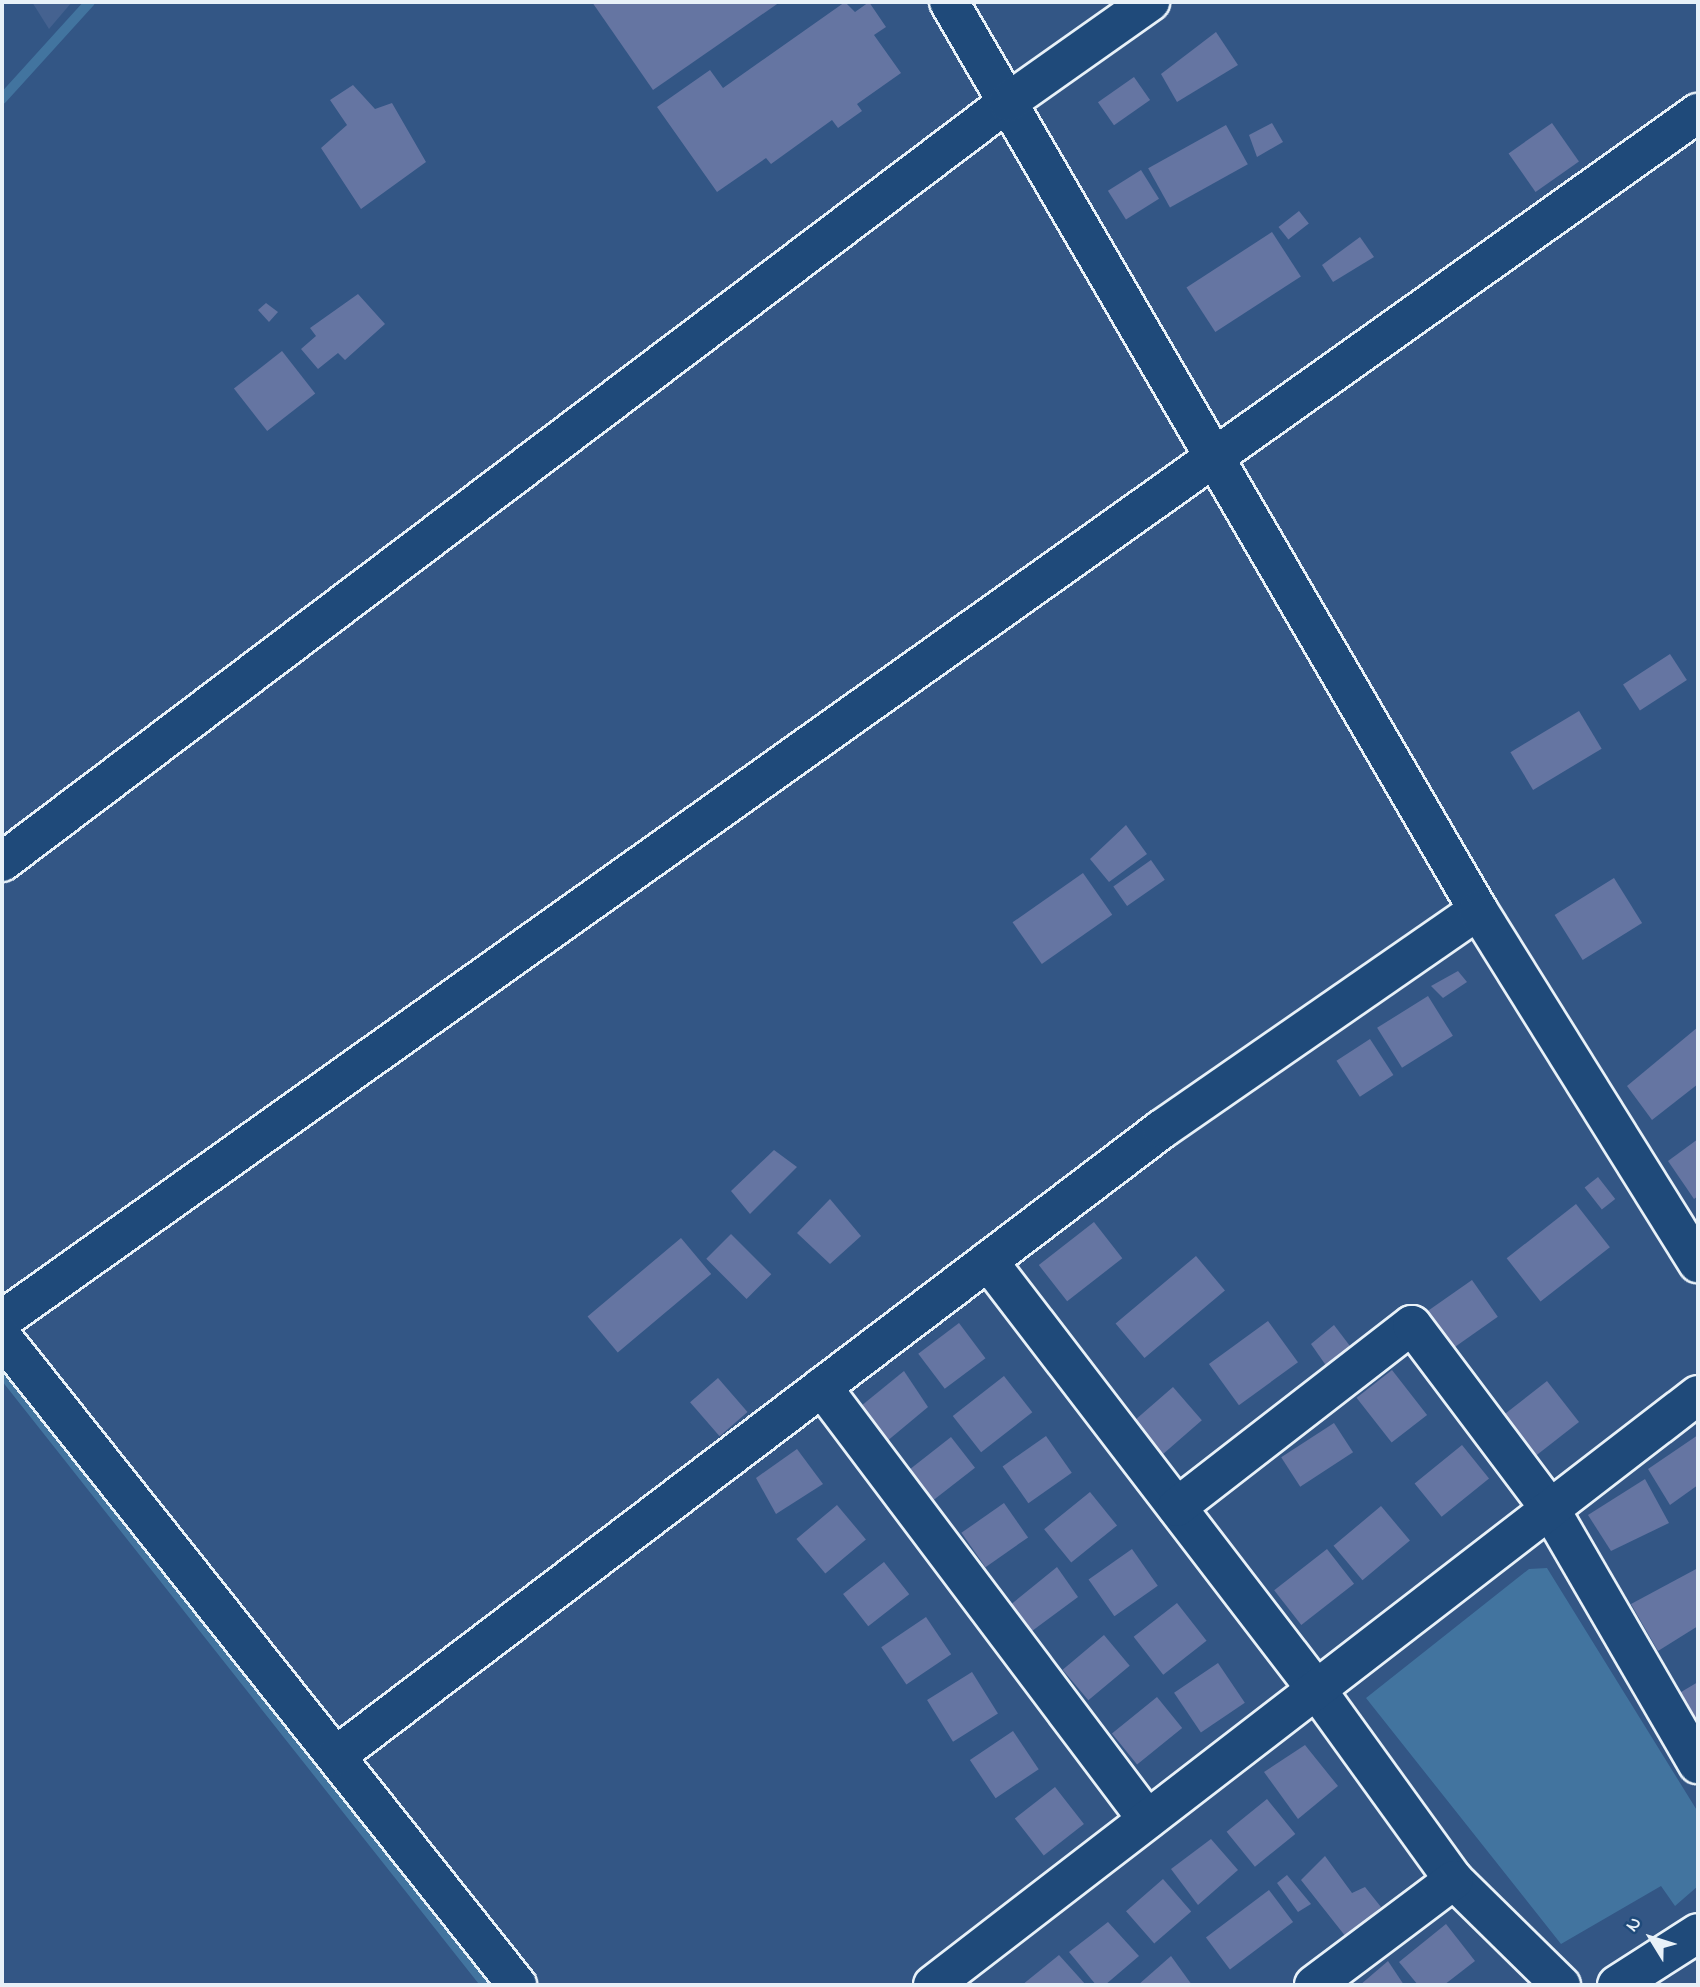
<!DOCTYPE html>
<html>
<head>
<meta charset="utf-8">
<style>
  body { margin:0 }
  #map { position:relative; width:1700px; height:1987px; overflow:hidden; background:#335685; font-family:"Indie Flower",sans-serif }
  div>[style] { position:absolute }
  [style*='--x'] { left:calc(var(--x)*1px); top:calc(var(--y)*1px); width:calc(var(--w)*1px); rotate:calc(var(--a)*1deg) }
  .built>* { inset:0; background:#456290 }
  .water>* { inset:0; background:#42749f }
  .stream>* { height:10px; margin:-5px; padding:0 5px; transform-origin:5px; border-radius:5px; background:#42749f }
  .building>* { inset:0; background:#6575a2; transform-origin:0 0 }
  .roads { filter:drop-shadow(2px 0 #e8f1f8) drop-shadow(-2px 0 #e8f1f8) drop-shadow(0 2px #e8f1f8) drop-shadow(0 -2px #e8f1f8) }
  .minor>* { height:38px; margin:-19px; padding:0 19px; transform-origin:19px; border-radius:19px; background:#1f4a7a }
  .tertiary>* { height:38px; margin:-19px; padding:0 19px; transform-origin:19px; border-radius:19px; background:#1f4a7a }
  span { translate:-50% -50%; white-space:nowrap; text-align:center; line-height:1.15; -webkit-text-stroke:5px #1f4a7a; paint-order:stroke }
  .frame { position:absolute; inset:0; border:4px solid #e8f1f8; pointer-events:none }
  .north { position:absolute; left:1616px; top:1903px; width:70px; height:70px; -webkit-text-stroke:5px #1f4a7a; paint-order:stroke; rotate:308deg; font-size:19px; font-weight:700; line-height:28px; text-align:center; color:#e8f1f8 }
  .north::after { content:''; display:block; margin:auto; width:24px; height:32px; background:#e8f1f8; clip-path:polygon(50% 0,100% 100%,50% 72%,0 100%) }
</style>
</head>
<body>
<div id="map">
  <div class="built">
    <div style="clip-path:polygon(32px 2px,72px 2px,49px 29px)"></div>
  </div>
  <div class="water">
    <div style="clip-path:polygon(1547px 1568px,1698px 1812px,1698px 1886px,1675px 1906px,1661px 1886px,1561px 1944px,1366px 1698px,1529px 1569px)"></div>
  </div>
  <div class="stream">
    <div style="--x:2;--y:99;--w:131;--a:-47.8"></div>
    <div style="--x:2;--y:1373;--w:780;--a:51.66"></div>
  </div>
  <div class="building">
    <div style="clip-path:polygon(592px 2px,780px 2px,653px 90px)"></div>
    <div style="clip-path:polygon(845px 2px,855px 12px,869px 2px,886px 27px,874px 35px,901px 73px,857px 104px,862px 111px,838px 128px,832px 120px,771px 164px,766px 158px,717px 192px,657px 107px,710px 70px,723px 88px)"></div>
    <div style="clip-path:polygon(1216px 32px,1238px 65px,1177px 102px,1161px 74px)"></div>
    <div style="left:1134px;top:77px;width:28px;height:44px;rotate:55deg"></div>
    <div style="clip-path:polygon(353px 85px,375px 109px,392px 103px,426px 162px,361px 209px,321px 148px,347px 125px,330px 100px)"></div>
    <div style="clip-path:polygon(1272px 123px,1283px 142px,1257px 157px,1249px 135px)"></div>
    <div style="left:1552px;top:123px;width:47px;height:53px;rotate:55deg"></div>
    <div style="left:1226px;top:125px;width:45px;height:89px;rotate:61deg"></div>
    <div style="left:1141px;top:170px;width:34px;height:39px;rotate:58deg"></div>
    <div style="left:1299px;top:211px;width:16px;height:26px;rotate:52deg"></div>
    <div style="left:1272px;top:232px;width:53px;height:102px;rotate:57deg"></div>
    <div style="clip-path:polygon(1360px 237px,1374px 257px,1333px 282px,1322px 265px)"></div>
    <div style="clip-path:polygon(358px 294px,385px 324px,345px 360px,338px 353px,318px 369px,301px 349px,316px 336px,310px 328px)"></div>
    <div style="clip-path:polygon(266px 303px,278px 312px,269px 322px,258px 310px)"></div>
    <div style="left:282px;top:351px;width:54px;height:61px;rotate:52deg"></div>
    <div style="left:1670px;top:654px;width:31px;height:56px;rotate:57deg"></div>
    <div style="left:1579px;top:711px;width:44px;height:80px;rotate:59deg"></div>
    <div style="clip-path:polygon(1126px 825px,1147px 854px,1109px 882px,1090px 859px)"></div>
    <div style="left:1151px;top:860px;width:24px;height:46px;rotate:55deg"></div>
    <div style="left:1083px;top:873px;width:51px;height:86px;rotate:55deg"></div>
    <div style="left:1614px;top:878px;width:53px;height:70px;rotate:58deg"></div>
    <div style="clip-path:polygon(1458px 971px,1467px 982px,1443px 998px,1431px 986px)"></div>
    <div style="left:1428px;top:996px;width:47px;height:60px;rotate:58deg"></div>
    <div style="clip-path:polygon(1698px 1027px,1698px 1084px,1652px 1120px,1627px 1086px)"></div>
    <div style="left:1370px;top:1039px;width:43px;height:40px;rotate:57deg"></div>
    <div style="clip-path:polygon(1698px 1139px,1698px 1196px,1694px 1199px,1668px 1161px)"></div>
    <div style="clip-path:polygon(774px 1150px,797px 1167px,750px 1214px,731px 1191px)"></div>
    <div style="left:1598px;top:1177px;width:28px;height:17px;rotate:52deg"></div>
    <div style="clip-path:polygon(830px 1199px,861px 1236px,830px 1264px,797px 1233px)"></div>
    <div style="left:1576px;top:1204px;width:55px;height:88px;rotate:52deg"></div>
    <div style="left:1094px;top:1222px;width:46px;height:70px;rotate:52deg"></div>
    <div style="left:731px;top:1234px;width:57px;height:35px;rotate:45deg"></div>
    <div style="left:681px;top:1238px;width:47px;height:122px;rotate:50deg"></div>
    <div style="left:1196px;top:1256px;width:45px;height:105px;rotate:50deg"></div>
    <div style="left:1472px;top:1280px;width:45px;height:65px;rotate:55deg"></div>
    <div style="left:1268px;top:1321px;width:51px;height:73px;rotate:54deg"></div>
    <div style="left:959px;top:1323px;width:44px;height:51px;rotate:53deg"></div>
    <div style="clip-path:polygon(1334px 1325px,1353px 1350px,1327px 1367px,1311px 1344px)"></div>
    <div style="left:1392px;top:1370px;width:57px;height:45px;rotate:52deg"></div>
    <div style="clip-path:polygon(904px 1371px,928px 1407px,886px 1442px,861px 1406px)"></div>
    <div style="left:1004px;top:1376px;width:46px;height:65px;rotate:52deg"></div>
    <div style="left:718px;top:1378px;width:45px;height:37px;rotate:49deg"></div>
    <div style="left:1547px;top:1381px;width:52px;height:67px;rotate:52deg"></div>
    <div style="left:1173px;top:1387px;width:44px;height:59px;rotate:49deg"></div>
    <div style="left:1334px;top:1423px;width:35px;height:63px;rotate:57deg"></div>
    <div style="clip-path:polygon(1698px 1435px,1698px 1485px,1670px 1505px,1648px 1469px)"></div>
    <div style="left:1046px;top:1436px;width:45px;height:53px;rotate:55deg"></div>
    <div style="left:951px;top:1437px;width:39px;height:53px;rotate:52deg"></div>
    <div style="left:1462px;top:1445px;width:43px;height:61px;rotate:51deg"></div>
    <div style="clip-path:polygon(797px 1449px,823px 1484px,776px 1514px,756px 1478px)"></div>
    <div style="clip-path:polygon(1645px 1479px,1669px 1523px,1611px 1551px,1588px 1515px)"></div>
    <div style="left:1090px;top:1492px;width:43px;height:59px;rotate:51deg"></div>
    <div style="left:1004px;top:1503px;width:42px;height:52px;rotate:55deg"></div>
    <div style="left:837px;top:1505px;width:45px;height:53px;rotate:50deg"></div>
    <div style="left:1381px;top:1506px;width:45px;height:62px;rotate:50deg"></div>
    <div style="left:1132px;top:1549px;width:45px;height:53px;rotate:55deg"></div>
    <div style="left:1327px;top:1549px;width:44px;height:67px;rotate:52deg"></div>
    <div style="left:884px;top:1562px;width:41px;height:52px;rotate:52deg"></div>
    <div style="clip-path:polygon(1057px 1567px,1078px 1597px,1032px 1631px,1009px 1606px)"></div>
    <div style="clip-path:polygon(1698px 1568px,1698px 1626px,1658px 1651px,1631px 1604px)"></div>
    <div style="left:1177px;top:1603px;width:48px;height:55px;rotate:52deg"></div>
    <div style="left:926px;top:1617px;width:45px;height:54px;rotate:56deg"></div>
    <div style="left:1104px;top:1635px;width:40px;height:54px;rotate:50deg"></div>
    <div style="left:1218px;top:1663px;width:48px;height:53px;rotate:56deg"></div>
    <div style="left:972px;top:1672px;width:49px;height:53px;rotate:58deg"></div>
    <div style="clip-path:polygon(1698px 1682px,1698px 1737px,1676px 1695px)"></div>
    <div style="left:1157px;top:1697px;width:40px;height:58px;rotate:51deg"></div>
    <div style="left:1013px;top:1731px;width:46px;height:52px;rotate:56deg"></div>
    <div style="clip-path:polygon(1305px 1745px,1338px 1786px,1298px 1819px,1264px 1772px)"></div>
    <div style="left:1055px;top:1787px;width:47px;height:51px;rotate:52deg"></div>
    <div style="left:1267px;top:1799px;width:45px;height:52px;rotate:51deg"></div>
    <div style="clip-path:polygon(1211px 1839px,1238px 1870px,1198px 1905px,1171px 1869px)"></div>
    <div style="clip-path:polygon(1325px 1856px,1352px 1893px,1365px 1887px,1381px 1907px,1346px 1937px,1301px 1880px)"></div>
    <div style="clip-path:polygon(1287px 1875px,1311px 1904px,1298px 1912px,1277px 1883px)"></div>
    <div style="left:1163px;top:1879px;width:43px;height:49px;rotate:49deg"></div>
    <div style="left:1269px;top:1890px;width:40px;height:79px;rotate:53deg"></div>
    <div style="clip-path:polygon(1108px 1922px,1139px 1956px,1105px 1985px,1096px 1985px,1069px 1952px)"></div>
    <div style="clip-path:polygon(1446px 1924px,1475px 1961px,1444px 1985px,1418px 1985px,1399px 1962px)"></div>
    <div style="clip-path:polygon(1059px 1955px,1086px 1985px,1022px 1985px)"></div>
    <div style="clip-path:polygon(1171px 1956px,1192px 1985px,1138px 1985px)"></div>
    <div style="clip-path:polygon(1388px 1961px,1404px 1985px,1360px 1985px)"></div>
  </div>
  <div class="roads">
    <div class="minor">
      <div style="--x:988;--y:1261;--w:539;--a:52.54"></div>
      <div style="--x:1316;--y:1689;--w:236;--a:54.2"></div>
      <div style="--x:1454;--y:1880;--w:150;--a:44.5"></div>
      <div style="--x:2;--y:1320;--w:2082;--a:-35.44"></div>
      <div style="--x:2;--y:1337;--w:828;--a:51.52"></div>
      <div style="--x:822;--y:1387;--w:541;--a:53.05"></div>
      <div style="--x:1177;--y:1507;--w:297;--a:-37.8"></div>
      <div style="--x:1412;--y:1325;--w:230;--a:53.1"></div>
      <div style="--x:1550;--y:1509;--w:295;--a:59.9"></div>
      <div style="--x:336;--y:1756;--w:1037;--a:-37.2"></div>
      <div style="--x:1162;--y:1129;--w:384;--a:-34.7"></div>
      <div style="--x:933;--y:1985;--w:966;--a:-37.64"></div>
      <div style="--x:1314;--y:1985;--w:175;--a:-36.9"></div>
      <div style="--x:1617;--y:1985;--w:96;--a:-32.7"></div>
    </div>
    <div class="tertiary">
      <div style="--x:949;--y:2;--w:1051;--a:59.77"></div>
      <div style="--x:1478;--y:910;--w:416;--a:58.1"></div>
      <div style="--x:2;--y:862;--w:1261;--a:-37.07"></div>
      <div style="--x:1008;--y:102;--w:174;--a:-35.2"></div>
    </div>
  </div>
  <div class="frame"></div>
  <div class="north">N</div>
</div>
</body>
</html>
